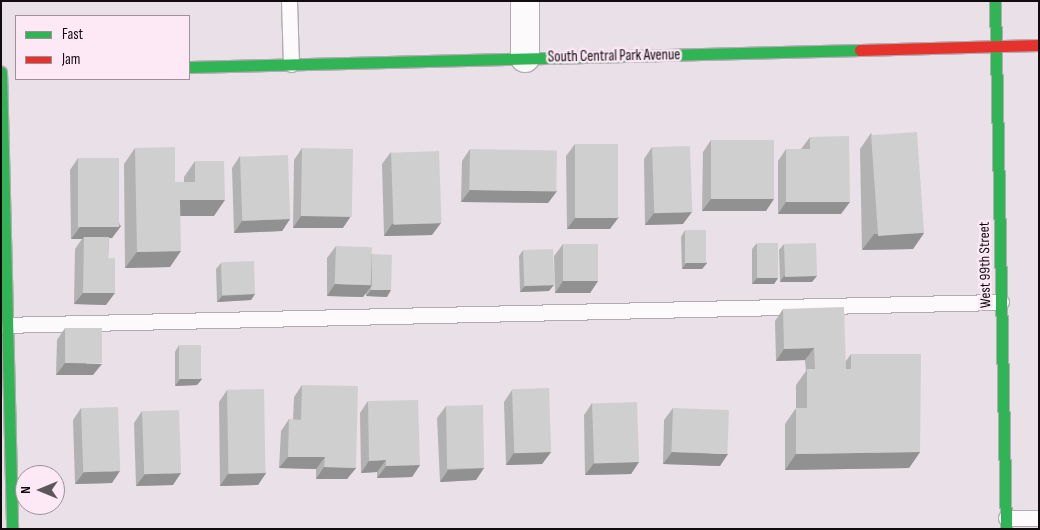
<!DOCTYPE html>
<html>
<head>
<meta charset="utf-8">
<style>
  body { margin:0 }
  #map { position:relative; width:1040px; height:530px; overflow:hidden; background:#eae0e7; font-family:"Sofia Sans Condensed",sans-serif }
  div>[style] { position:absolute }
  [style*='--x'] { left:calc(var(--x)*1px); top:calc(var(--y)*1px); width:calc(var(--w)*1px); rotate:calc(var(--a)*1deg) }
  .roads { filter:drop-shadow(1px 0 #b3abb1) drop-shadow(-1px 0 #b3abb1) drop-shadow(0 1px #b3abb1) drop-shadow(0 -1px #b3abb1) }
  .lane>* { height:15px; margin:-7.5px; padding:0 7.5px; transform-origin:7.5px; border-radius:7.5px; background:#fcfafb }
  .street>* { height:28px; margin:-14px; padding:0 14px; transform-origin:14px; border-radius:14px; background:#fcfafb }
  .fast>* { height:11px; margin:-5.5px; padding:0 5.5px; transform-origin:5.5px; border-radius:5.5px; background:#30b455 }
  .jam>* { height:11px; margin:-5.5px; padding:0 5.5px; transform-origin:5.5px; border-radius:5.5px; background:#e5322d }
  .wall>* { inset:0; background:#b3b2b3 }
  .shaded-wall>* { inset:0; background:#929192 }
  .building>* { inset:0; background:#d0cfd0; transform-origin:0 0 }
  span { translate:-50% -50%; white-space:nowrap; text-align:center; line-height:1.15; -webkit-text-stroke:5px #fde8f6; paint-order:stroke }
  .street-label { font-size:15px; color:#110b0f }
  .frame { position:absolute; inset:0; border:2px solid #110b0f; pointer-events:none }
  .legend { position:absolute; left:15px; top:15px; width:175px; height:65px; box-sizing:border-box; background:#fde8f6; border:1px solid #9f909a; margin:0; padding:6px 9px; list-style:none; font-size:15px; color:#110b0f }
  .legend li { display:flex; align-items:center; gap:10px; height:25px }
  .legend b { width:25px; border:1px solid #9f909a }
  .north { position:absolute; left:15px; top:465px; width:50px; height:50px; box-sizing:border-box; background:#fde8f6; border:1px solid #9f909a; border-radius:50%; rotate:270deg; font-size:14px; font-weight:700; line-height:20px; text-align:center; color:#110b0f }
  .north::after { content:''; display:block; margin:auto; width:18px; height:22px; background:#5d565b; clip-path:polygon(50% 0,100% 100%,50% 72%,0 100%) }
</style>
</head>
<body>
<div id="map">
  <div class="roads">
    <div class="lane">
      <div style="--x:289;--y:1;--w:63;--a:88.2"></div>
      <div style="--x:1;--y:325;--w:1000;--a:-1.32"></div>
      <div style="--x:1006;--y:518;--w:33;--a:0"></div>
    </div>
    <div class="street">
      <div style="--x:525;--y:1;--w:57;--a:90"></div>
    </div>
    <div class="fast">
      <div style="--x:995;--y:1;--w:528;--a:88.81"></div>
      <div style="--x:189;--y:67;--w:671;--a:-1.45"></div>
      <div style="--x:1;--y:72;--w:457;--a:88.6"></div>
    </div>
    <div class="jam">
      <div style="--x:860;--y:50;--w:179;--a:-1.6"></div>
    </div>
  </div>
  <div class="wall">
    <div style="clip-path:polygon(871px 133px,924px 233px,913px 249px,862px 250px,860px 149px)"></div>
    <div style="clip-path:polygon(810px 137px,841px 214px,778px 214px,778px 161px,786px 149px,801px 149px)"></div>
    <div style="clip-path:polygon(711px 140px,766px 211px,702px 211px,703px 152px)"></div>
    <div style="clip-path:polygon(575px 144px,610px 229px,567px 229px,566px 156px)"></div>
    <div style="clip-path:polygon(652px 147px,683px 224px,645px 225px,644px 159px)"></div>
    <div style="clip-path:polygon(135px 148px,175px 182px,184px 182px,184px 177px,195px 161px,214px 216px,180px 216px,170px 267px,125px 268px,124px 164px)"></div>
    <div style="clip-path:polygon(302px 148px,343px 228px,293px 228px,294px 160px)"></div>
    <div style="clip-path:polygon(470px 149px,557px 191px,548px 203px,461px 202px,462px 161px)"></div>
    <div style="clip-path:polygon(391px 152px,432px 235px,384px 236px,382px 164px)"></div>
    <div style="clip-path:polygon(240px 156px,290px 219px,282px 231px,234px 233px,232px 168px)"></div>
    <div style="clip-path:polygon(78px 158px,121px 226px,112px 238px,109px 238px,106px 305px,74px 304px,75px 249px,82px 239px,71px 239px,70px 170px)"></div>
    <div style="clip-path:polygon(685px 230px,707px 263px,702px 269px,682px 269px,681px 237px)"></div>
    <div style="clip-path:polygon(757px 243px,778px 278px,774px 284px,752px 284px,752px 249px)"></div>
    <div style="clip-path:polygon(563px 244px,598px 281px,590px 293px,555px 293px,554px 256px)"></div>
    <div style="clip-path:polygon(784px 244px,812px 282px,780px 282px,779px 250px)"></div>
    <div style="clip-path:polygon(336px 246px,372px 254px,387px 297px,366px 296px,366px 293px,363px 297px,327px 296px,327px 258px)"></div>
    <div style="clip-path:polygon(523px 250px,549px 291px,520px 292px,519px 256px)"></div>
    <div style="clip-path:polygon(221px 263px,255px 294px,251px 300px,217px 302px,216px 269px)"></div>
    <div style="clip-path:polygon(783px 309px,846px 361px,851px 354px,920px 452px,909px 468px,785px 470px,785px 424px,796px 408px,796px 385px,806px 371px,805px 360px,776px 361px,775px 321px)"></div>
    <div style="clip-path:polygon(65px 328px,93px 375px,56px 375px,57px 340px)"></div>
    <div style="clip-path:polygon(179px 345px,202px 379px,197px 385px,175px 386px,175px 352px)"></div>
    <div style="clip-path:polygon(302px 385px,356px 468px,347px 479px,316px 479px,316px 469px,279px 468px,281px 431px,289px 419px,293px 420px,294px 397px)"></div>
    <div style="clip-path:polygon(227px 390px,266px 473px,258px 485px,220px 486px,219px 402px)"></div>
    <div style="clip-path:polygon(512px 390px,551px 452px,542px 464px,506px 465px,504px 402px)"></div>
    <div style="clip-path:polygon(368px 401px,420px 465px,412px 477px,377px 478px,377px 472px,361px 473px,360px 413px)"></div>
    <div style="clip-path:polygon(592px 403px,639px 462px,631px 474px,585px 475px,584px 415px)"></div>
    <div style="clip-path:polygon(446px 406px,484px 468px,476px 480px,440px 482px,437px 418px)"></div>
    <div style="clip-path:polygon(81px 408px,112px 483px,75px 484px,73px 420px)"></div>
    <div style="clip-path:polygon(673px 408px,720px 466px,663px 464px,664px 420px)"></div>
    <div style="clip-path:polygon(142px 411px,173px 485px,136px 486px,134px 423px)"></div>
  </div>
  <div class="shaded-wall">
    <div style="clip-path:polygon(470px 190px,557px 191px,548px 203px,461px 202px)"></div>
    <div style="clip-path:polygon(711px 199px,774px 199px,766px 211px,702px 211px)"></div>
    <div style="clip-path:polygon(180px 200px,225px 200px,214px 216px,169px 216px)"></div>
    <div style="clip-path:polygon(786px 202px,850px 202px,841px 214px,778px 214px)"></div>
    <div style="clip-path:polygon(692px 212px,683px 224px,645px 225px,654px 213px)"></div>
    <div style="clip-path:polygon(301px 216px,351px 216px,343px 228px,293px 228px)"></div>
    <div style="clip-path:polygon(619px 217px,610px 229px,567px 229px,575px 218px)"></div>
    <div style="clip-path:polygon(290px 219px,282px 231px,234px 233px,242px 221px)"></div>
    <div style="clip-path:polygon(441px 223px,432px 235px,384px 236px,392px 224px)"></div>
    <div style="clip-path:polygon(121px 226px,112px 238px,84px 239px,84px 237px,82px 239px,71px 239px,80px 227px)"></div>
    <div style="clip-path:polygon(924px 233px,913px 249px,862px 250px,874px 234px)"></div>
    <div style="clip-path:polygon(181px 251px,170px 267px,125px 268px,137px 252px)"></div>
    <div style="clip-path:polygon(686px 263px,707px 263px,702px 269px,682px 269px)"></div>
    <div style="clip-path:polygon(784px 276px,817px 276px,812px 282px,780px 282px)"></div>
    <div style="clip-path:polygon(757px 278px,778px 278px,774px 284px,752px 284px)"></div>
    <div style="clip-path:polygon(563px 281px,598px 281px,590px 293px,555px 293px)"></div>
    <div style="clip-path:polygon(335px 284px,372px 285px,363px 297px,327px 296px)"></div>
    <div style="clip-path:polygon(554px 285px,549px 291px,520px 292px,525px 286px)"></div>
    <div style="clip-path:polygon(371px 290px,391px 290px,387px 297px,366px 296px)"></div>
    <div style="clip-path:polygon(83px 293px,115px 293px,106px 305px,74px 304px)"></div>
    <div style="clip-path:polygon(255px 294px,251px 300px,217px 302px,222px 296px)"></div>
    <div style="clip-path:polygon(814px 348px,805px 360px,776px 361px,784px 349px)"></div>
    <div style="clip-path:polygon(65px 363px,102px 364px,93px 375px,56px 375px)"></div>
    <div style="clip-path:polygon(180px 379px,202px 379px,197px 385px,175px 386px)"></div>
    <div style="clip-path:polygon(551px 452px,542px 464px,506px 465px,514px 453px)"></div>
    <div style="clip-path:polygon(672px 452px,728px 454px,720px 466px,663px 464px)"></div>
    <div style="clip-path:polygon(920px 452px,909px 468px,785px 470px,796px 454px)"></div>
    <div style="clip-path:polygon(288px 457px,325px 457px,316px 469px,279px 468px)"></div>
    <div style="clip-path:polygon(386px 460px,377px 472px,361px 473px,369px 461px)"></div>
    <div style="clip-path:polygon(639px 462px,631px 474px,585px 475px,594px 463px)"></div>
    <div style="clip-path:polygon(420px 465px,412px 477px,377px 478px,386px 466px)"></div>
    <div style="clip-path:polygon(324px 467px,356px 468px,347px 479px,316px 479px)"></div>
    <div style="clip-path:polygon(484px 468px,476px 480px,440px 482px,448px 470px)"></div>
    <div style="clip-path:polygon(120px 471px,112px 483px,75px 484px,84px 472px)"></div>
    <div style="clip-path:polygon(181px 473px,173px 485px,136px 486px,145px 474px)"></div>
    <div style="clip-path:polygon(266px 473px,258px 485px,220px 486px,228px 474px)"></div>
  </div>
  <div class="building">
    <div style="left:917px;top:132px;width:101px;height:46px;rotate:86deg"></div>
    <div style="clip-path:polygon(849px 136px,850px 202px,786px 202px,786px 149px,810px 149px,810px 137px)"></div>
    <div style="left:711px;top:140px;width:63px;height:59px"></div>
    <div style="left:575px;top:144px;width:43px;height:74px"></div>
    <div style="left:690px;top:146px;width:66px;height:38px;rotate:88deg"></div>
    <div style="clip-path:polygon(175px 147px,175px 182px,195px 182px,195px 161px,224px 161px,225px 200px,180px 200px,181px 251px,137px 252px,135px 148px)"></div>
    <div style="left:302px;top:148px;width:51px;height:68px;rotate:1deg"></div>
    <div style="left:470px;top:149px;width:87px;height:41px;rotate:1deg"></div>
    <div style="left:439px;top:151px;width:72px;height:48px;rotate:88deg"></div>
    <div style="left:288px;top:155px;width:64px;height:48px;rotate:88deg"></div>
    <div style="left:78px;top:158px;width:41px;height:69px"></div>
    <div style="left:685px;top:230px;width:21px;height:33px"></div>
    <div style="clip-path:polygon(84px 237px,109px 237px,108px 258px,115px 258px,115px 293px,83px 293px)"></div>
    <div style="left:757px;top:243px;width:21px;height:35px"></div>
    <div style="left:816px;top:243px;width:33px;height:32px;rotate:88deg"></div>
    <div style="left:563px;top:244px;width:35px;height:37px"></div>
    <div style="left:336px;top:246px;width:36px;height:38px;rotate:2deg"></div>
    <div style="left:553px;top:249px;width:36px;height:30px;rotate:88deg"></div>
    <div style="clip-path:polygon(372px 254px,392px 255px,391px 290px,371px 290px,371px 287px,372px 285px)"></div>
    <div style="left:254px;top:261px;width:33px;height:33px;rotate:88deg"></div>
    <div style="clip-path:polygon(844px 307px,846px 369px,815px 369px,814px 348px,784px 349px,783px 309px)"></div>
    <div style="left:65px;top:328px;width:37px;height:35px"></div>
    <div style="left:179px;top:345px;width:22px;height:34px"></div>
    <div style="clip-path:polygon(851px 354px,921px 354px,920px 452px,796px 454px,796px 408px,807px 408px,807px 369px,851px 369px)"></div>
    <div style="clip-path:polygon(302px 385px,358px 386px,356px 468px,324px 467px,325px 457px,288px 457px,289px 419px,301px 420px)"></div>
    <div style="left:549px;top:388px;width:64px;height:37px;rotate:88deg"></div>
    <div style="left:264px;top:389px;width:84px;height:37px;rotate:89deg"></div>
    <div style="clip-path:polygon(418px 400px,420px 465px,386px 466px,386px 460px,369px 461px,368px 401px)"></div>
    <div style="left:637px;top:402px;width:60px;height:45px;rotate:88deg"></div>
    <div style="left:483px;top:405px;width:63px;height:37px;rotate:89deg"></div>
    <div style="left:118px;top:407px;width:64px;height:37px;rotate:88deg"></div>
    <div style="left:673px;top:408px;width:56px;height:44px;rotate:2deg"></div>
    <div style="left:179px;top:410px;width:63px;height:37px;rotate:88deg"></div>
  </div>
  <div class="street-label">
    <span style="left:614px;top:56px;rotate:-1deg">South Central Park Avenue</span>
    <span style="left:985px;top:265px;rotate:-91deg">West 99th Street</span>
  </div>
  <div class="frame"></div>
  <ul class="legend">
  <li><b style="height:6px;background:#30b455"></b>Fast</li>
  <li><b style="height:6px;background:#e5322d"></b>Jam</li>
  </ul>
  <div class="north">N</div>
</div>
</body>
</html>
